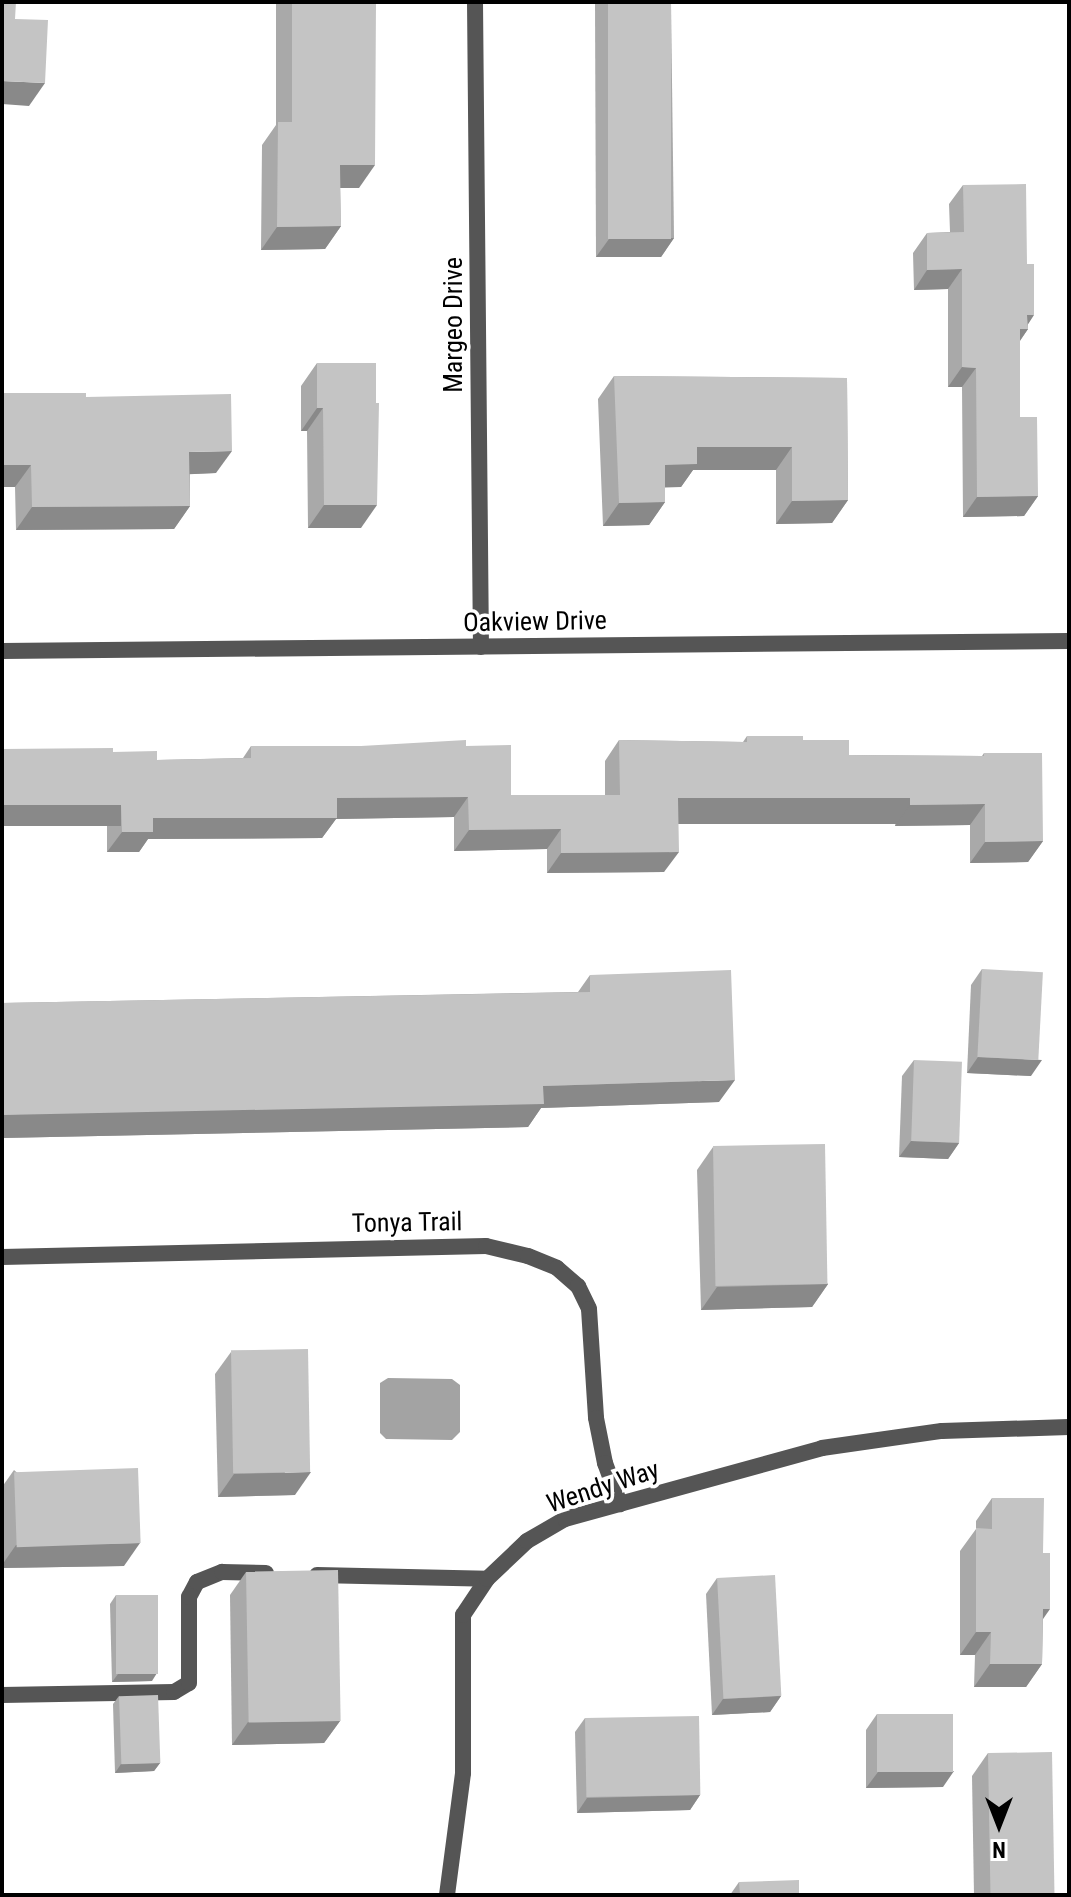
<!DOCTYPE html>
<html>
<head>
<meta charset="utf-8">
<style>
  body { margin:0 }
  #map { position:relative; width:1071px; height:1897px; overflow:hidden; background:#fff; font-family:"Roboto Condensed",sans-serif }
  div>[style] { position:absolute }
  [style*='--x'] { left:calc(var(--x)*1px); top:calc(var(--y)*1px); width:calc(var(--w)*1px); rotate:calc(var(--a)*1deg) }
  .water>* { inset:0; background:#a3a3a3 }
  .lane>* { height:16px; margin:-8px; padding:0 8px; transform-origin:8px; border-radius:8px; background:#555 }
  .street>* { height:16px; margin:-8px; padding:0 8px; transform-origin:8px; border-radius:8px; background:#555 }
  .wall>* { inset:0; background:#a9a9a9 }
  .shaded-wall>* { inset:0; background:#898989; transform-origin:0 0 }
  .building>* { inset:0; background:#c4c4c4; transform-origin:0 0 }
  span { translate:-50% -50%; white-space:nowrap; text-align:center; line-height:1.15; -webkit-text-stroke:7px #fff; paint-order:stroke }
  .street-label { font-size:26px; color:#000 }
  .frame { position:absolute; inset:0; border:4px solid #000; pointer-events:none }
  .north { position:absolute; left:959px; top:1785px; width:80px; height:80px; -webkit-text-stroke:6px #fff; paint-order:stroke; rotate:180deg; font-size:22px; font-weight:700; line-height:32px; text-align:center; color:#000 }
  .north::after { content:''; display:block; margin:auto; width:28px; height:36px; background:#000; clip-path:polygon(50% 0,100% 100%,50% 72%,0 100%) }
</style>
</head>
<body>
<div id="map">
  <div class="water">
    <div style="clip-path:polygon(388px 1378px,452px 1379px,460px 1385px,460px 1432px,452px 1440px,386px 1439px,380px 1433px,380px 1383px)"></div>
  </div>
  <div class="lane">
    <div style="--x:317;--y:1575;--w:170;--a:1.3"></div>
    <div style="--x:2;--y:1695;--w:172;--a:-1"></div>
    <div style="--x:174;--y:1692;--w:17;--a:-31"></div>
    <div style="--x:189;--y:1683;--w:86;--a:-90"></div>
    <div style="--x:189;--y:1597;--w:17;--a:-62"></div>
    <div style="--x:197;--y:1582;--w:27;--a:-22"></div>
    <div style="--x:222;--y:1572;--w:44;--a:1.3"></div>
  </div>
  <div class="street">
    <div style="--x:475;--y:2;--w:645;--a:89.47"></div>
    <div style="--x:2;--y:651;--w:1067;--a:-0.54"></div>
    <div style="--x:2;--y:1257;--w:484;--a:-1.3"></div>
    <div style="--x:486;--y:1246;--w:43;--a:13.4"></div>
    <div style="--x:528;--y:1256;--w:31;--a:22"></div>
    <div style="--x:557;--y:1268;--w:28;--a:41"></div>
    <div style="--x:578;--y:1286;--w:25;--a:64"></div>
    <div style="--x:589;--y:1309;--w:109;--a:86.3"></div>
    <div style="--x:596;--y:1418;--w:46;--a:78.7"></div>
    <div style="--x:605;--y:1463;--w:44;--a:69.9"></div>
    <div style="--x:447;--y:1895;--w:123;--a:-82.5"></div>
    <div style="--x:463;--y:1773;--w:158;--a:-90"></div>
    <div style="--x:463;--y:1615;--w:43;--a:-56.3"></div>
    <div style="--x:487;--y:1579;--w:55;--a:-43.5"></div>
    <div style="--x:527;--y:1541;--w:44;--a:-30.1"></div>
    <div style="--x:565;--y:1519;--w:267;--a:-15.4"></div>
    <div style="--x:822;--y:1448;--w:121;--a:-8.1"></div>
    <div style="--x:942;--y:1431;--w:127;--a:-1.8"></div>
  </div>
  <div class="wall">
    <div style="clip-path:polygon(276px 2px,376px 2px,359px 188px,340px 188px,341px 226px,325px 249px,261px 250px,262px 145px,276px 125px)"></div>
    <div style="clip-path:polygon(595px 2px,671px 2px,674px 238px,661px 257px,596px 257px)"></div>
    <div style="clip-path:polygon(963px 185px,1028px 325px,1028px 329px,1020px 341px,1020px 417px,1038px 496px,1024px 516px,963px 517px,962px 387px,948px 387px,948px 289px,914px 290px,913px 253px,927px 233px,950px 232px,949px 204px)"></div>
    <div style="clip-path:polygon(317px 363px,376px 403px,361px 528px,308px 528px,307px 431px,301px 431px,301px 386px)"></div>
    <div style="clip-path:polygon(614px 376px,847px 378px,848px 500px,832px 523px,776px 524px,776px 470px,693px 470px,681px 487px,665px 487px,665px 502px,649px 525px,603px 526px,598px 399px)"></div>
    <div style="clip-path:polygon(4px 393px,86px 397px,216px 473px,190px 474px,190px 506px,174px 529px,16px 530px,15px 487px,2px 487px,2px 396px)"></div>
    <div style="clip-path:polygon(747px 736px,803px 740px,849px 755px,982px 756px,984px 753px,1043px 841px,1028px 862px,970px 863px,970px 825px,895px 826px,896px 819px,678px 819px,664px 872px,547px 873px,547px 849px,454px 851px,454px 817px,336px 819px,322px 838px,148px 839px,139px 852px,107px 852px,107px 826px,2px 826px,113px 752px,157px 760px,243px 758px,251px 746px,466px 746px,511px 795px,605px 795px,605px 761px,619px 740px,743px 742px)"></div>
    <div style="clip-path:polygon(982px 969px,1031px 1076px,967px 1073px,971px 985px)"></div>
    <div style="clip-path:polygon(590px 975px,719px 1102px,541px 1108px,528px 1127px,2px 1138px,2px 1003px,578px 992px)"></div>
    <div style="clip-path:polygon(914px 1060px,959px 1143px,948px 1159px,899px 1157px,902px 1076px)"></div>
    <div style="clip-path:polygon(713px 1147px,828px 1284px,812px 1307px,701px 1310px,697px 1170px)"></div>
    <div style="clip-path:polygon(231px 1352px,295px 1495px,218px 1497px,215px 1374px)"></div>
    <div style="clip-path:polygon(14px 1470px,124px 1566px,2px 1568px,2px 1487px)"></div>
    <div style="clip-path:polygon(992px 1498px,1043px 1619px,1042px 1664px,1026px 1687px,974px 1687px,975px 1655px,960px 1655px,960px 1551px,976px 1529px,976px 1521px)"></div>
    <div style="clip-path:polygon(246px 1572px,340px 1721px,324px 1743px,232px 1745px,230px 1595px)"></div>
    <div style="clip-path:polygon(717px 1578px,781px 1696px,770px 1712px,712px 1715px,706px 1594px)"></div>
    <div style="clip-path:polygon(116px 1595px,152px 1681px,112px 1682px,110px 1604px)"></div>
    <div style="clip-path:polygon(119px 1696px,160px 1763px,154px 1771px,115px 1773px,113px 1704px)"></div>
    <div style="clip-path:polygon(877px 1714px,943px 1787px,866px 1788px,866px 1730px)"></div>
    <div style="clip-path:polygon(585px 1718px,700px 1795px,690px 1810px,577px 1813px,575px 1732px)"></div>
    <div style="clip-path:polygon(988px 1753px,1052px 1895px,974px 1895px,972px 1776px)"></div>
    <div style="clip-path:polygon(739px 1882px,799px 1895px,730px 1895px)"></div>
  </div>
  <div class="shaded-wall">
    <div style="clip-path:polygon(2px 81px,45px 83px,29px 106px,2px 104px)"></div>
    <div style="clip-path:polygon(340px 165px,375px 165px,359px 188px,324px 188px)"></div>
    <div style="clip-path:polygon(341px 226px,325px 249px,261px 250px,277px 227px)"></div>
    <div style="clip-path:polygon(674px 238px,661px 257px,596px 257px,609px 239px)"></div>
    <div style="clip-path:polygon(962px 269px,948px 289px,914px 290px,927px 270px)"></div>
    <div style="clip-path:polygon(1027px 315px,1034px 315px,1025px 329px,1028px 329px,1014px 349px,1016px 335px)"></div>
    <div style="clip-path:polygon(962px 367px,976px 368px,962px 387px,948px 387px)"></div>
    <div style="clip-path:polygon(317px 408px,323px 408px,307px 431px,301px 431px)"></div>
    <div style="clip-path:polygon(697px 447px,792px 447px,776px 470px,693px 470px,681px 487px,649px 488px,665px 465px)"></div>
    <div style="clip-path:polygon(232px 451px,216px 473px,173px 475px,189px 452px)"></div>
    <div style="clip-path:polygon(4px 465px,31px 465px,15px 487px,2px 487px,2px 468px)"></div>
    <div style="clip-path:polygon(1038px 496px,1024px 516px,963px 517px,977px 497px)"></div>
    <div style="clip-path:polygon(848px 500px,832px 523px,776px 524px,792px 501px)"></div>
    <div style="clip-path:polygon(665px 502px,649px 525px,603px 526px,619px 503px)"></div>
    <div style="clip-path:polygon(324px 505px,377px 505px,361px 528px,308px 528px)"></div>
    <div style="clip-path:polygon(190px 506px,174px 529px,16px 530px,32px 507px)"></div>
    <div style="clip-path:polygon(468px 797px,454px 817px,336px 819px,322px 838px,148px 839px,139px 852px,107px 852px,122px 832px,153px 818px,337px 798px)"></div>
    <div style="left:678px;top:798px;width:232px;height:26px"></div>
    <div style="clip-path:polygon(985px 804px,970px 825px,895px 826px,910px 805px)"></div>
    <div style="left:2px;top:805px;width:119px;height:21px"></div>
    <div style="clip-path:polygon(561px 829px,547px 849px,454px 851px,469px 830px)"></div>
    <div style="clip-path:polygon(1043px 841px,1028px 862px,970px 863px,985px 842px)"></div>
    <div style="clip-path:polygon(679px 852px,664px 872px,547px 873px,561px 853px)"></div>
    <div style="clip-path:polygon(978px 1057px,1042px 1060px,1031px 1076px,967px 1073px)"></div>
    <div style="clip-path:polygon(735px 1080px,719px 1102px,541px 1108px,528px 1127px,2px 1138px,2px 1115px,543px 1086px)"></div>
    <div style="clip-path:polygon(911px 1141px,959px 1143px,948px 1159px,899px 1157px)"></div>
    <div style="clip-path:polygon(828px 1284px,812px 1307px,701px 1310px,717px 1287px)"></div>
    <div style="clip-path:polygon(311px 1472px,295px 1495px,218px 1497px,234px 1474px)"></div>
    <div style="clip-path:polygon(140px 1543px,124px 1566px,2px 1568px,2px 1565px,16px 1545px)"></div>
    <div style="clip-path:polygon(1043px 1609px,1050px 1609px,1034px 1632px)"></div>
    <div style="clip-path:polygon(976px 1632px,991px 1632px,975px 1655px,960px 1655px)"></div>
    <div style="clip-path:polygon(990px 1664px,1042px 1664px,1026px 1687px,974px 1687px)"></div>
    <div style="clip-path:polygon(157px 1673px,152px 1681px,112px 1682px,118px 1674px)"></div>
    <div style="clip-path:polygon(781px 1696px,770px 1712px,712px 1715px,723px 1699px)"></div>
    <div style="clip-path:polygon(340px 1721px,324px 1743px,232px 1745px,248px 1722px)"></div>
    <div style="clip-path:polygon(160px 1763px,154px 1771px,115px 1773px,121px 1764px)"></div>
    <div style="clip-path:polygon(954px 1771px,943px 1787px,866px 1788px,878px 1772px)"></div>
    <div style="clip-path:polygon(700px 1795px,690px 1810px,577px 1813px,587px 1798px)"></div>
    <div style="clip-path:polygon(1054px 1893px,1052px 1895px,989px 1895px,990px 1894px)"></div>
  </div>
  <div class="building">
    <div style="clip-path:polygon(2px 2px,16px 2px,15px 19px,48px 20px,45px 83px,2px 81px)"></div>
    <div style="clip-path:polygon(292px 2px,376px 2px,375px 165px,340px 165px,341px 226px,277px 227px,278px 122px,292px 122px)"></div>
    <div style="left:608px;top:2px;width:63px;height:237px"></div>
    <div style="clip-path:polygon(1026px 184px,1027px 264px,1034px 264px,1034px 315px,1027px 315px,1028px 329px,1020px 329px,1020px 417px,1037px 417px,1038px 496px,977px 497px,976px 368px,962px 367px,962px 269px,927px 270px,927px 233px,964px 232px,963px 185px)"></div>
    <div style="clip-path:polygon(317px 363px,376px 363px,376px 403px,379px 403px,377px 505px,324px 505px,323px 408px,317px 408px)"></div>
    <div style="clip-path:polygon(614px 376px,847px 378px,848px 500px,792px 501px,792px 447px,697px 447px,697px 464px,665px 465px,665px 502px,619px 503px)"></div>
    <div style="clip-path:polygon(4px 393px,86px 393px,86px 397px,231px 394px,232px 451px,189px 452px,190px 506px,32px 507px,31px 465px,4px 465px)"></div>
    <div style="clip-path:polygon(747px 736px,803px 736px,803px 740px,849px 740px,849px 755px,984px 756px,984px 753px,1042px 753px,1043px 841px,985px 842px,985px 804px,910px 805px,910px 798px,678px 798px,679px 852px,561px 853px,561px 829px,469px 830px,468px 797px,337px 798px,337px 818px,153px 818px,153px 832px,122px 832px,121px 805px,2px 805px,2px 749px,113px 748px,113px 752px,157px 751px,157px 760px,251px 758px,251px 746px,361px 746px,466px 740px,466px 746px,511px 745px,511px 795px,620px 795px,619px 740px,747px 742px)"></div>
    <div style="left:982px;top:969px;width:61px;height:88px;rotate:3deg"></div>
    <div style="clip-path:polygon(731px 970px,735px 1080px,543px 1086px,544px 1104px,2px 1115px,2px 1003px,590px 992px,590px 975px)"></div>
    <div style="left:914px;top:1060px;width:48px;height:81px;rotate:2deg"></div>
    <div style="left:825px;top:1144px;width:140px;height:112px;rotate:89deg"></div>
    <div style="left:308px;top:1349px;width:123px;height:77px;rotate:89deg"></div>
    <div style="left:138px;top:1468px;width:75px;height:124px;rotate:88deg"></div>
    <div style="clip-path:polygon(992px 1498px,1044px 1498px,1043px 1553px,1050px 1553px,1050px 1609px,1043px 1609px,1042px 1664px,990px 1664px,991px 1632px,976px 1632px,976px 1528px,992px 1529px)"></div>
    <div style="left:338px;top:1570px;width:151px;height:92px;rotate:89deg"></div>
    <div style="left:775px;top:1575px;width:121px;height:58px;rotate:87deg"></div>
    <div style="left:116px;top:1595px;width:42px;height:79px"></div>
    <div style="left:158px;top:1695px;width:68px;height:39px;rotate:88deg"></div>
    <div style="left:877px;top:1714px;width:76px;height:58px"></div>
    <div style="left:699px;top:1716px;width:79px;height:114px;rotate:89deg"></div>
    <div style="left:1052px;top:1752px;width:141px;height:64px;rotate:89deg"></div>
    <div style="clip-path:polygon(799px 1880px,799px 1895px,740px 1895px,739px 1882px)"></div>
  </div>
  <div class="street-label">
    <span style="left:454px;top:325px;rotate:-90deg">Margeo Drive</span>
    <span style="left:535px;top:622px;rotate:-1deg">Oakview Drive</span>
    <span style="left:407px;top:1223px;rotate:-1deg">Tonya Trail</span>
    <span style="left:603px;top:1487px;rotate:-18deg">Wendy Way</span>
  </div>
  <div class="frame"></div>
  <div class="north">N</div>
</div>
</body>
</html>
